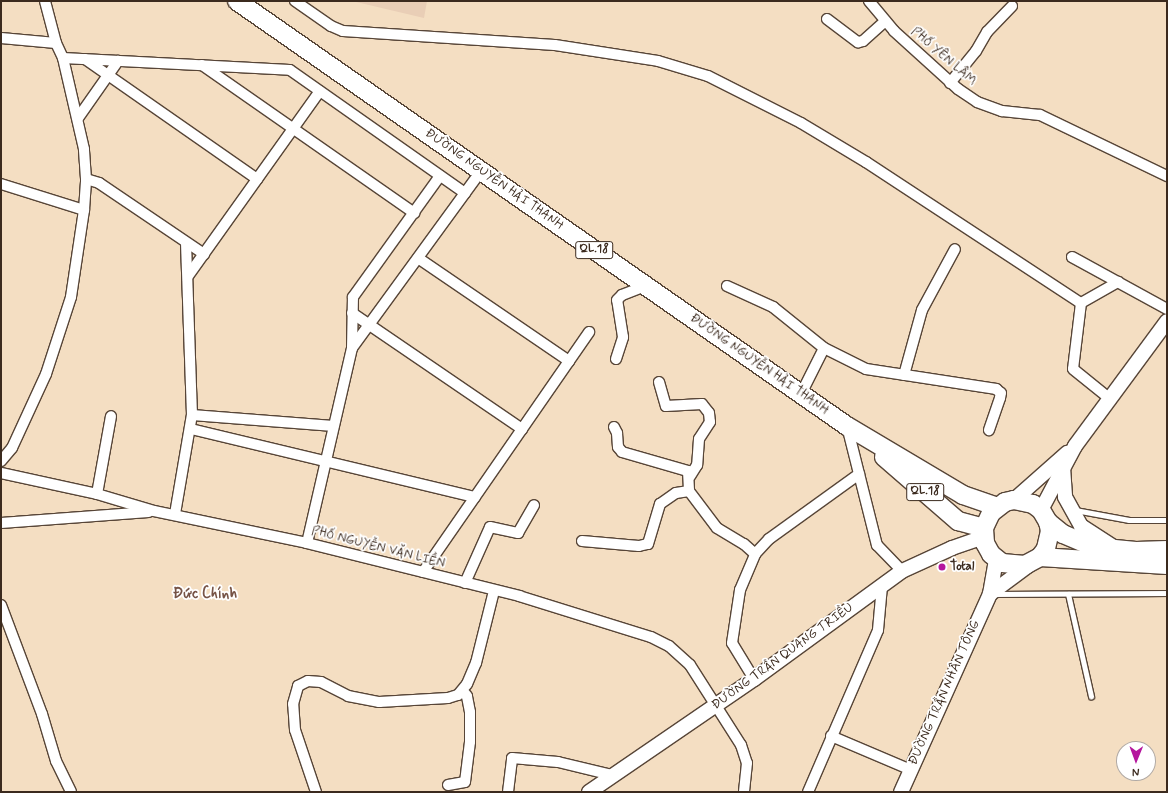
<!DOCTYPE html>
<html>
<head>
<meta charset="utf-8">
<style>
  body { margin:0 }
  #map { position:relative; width:1168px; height:793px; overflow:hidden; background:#f4dec2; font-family:Mynerve,sans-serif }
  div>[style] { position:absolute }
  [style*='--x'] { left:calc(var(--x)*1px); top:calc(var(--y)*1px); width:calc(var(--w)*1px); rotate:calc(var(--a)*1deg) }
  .built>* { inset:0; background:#e9ceb6 }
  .roads { filter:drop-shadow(1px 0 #574537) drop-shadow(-1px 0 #574537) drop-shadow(0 1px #574537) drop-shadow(0 -1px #574537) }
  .lane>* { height:5px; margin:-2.5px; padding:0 2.5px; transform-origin:2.5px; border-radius:2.5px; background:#fff }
  .street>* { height:10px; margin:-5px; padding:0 5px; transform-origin:5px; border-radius:5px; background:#fff }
  .secondary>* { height:14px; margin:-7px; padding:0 7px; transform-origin:7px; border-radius:7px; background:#fff }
  .highway>* { height:18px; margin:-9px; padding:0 9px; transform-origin:9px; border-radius:9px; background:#fff }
  .dots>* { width:11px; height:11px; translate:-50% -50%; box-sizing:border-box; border:2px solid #fff; border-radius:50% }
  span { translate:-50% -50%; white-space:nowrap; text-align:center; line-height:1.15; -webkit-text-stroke:3.5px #fff; paint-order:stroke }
  .shield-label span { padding:1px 3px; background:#fff; border:1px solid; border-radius:3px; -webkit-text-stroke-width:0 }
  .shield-label { font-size:12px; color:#3b2a1e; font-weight:700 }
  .street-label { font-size:13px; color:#3b2a1e }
  .poi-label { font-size:13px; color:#3b2a1e; font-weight:700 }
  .left { translate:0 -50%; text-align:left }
  .quarter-label { font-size:15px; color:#765346; font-weight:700 }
  .frame { position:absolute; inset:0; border:2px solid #3b2a1e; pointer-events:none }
  .north { position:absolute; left:1116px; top:741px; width:40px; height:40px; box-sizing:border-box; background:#fff; border:1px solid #b1aaa5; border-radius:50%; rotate:181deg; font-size:11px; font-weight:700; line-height:16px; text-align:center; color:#3b2a1e }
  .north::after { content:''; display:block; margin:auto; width:14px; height:18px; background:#b5179e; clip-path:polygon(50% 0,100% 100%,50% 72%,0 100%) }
</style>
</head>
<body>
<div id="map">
  <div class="built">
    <div style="clip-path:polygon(352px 1px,427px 1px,424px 18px)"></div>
  </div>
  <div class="roads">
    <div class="lane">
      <div style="--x:1075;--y:510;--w:55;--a:10.5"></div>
      <div style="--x:1129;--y:520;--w:38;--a:0"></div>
      <div style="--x:996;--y:594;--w:171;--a:-0.3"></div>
      <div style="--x:1068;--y:594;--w:105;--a:77.3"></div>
    </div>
    <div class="street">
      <div style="--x:295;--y:1;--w:44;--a:34.8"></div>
      <div style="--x:331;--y:26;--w:13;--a:23"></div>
      <div style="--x:343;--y:31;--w:212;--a:3.8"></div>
      <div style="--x:555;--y:45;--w:104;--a:8.8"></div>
      <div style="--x:658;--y:61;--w:52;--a:16.7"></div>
      <div style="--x:708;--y:76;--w:104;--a:26.8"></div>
      <div style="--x:801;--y:123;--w:76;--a:31"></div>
      <div style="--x:866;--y:162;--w:257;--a:33.3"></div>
      <div style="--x:1081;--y:303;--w:43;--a:-29.6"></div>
      <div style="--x:869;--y:1;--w:39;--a:50"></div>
      <div style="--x:894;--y:31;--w:86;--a:42.2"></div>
      <div style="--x:958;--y:89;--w:23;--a:34"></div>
      <div style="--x:977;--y:102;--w:27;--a:20"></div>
      <div style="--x:1002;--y:111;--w:38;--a:6"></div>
      <div style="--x:1040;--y:115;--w:141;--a:25.7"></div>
      <div style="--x:827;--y:19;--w:39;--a:37"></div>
      <div style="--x:858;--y:42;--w:5;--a:-11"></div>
      <div style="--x:863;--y:41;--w:30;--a:-42"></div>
      <div style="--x:1;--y:38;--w:55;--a:5.2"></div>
      <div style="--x:63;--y:58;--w:227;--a:3"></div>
      <div style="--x:290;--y:70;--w:214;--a:35.1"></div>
      <div style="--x:85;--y:59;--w:210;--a:34.9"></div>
      <div style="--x:202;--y:65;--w:259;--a:34.9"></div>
      <div style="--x:950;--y:83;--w:41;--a:-50.9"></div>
      <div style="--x:976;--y:51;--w:22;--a:-60"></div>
      <div style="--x:987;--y:32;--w:36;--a:-46"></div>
      <div style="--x:78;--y:118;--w:70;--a:-54.9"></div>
      <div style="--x:86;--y:179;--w:14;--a:17"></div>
      <div style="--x:99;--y:183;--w:127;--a:34.1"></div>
      <div style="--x:1;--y:184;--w:87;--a:17.4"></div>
      <div style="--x:1072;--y:257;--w:108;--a:28.7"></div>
      <div style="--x:418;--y:258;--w:183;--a:34.3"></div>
      <div style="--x:188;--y:276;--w:227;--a:-54.5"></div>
      <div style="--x:727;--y:286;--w:51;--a:24.5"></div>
      <div style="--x:773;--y:307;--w:65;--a:38.8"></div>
      <div style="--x:824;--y:348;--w:47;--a:26.6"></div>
      <div style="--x:866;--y:369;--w:132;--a:8.7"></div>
      <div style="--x:996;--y:389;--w:6;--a:39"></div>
      <div style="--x:1001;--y:393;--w:5;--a:101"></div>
      <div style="--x:1000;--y:398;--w:34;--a:109"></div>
      <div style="--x:1081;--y:303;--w:66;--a:96.9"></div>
      <div style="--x:1073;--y:369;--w:48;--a:39"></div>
      <div style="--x:352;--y:313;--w:206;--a:34.3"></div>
      <div style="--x:352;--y:348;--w:219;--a:-53.9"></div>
      <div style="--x:616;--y:359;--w:23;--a:-72"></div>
      <div style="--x:623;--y:337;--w:37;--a:-99"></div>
      <div style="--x:617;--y:300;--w:7;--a:-45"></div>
      <div style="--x:622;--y:295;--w:26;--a:-21"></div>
      <div style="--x:904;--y:375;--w:67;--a:-74.5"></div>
      <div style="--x:922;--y:310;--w:69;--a:-61.6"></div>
      <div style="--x:659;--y:382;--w:25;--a:74"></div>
      <div style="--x:666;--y:406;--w:36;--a:-3"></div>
      <div style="--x:702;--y:404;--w:11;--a:52"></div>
      <div style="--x:709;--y:413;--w:9;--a:84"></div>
      <div style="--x:710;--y:422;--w:20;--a:123"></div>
      <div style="--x:699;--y:439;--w:26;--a:94"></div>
      <div style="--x:697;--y:465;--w:13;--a:122"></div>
      <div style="--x:801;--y:394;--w:51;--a:-63.4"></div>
      <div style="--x:192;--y:415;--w:142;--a:4.4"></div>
      <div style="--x:847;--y:426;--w:123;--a:75.9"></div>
      <div style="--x:877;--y:545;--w:36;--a:46"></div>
      <div style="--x:614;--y:427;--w:7;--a:63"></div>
      <div style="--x:617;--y:433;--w:14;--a:86"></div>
      <div style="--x:618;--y:447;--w:6;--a:51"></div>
      <div style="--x:622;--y:452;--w:69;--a:16.1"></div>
      <div style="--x:688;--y:471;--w:20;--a:87"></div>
      <div style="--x:689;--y:491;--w:46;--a:52.9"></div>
      <div style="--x:717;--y:528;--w:31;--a:31"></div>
      <div style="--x:744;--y:544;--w:15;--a:42"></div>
      <div style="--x:191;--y:429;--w:292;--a:13.5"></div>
      <div style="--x:1;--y:461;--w:17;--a:-50"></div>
      <div style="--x:12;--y:448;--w:81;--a:-65.3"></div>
      <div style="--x:46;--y:374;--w:81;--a:-72"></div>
      <div style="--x:71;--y:297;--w:88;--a:-81.5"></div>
      <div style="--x:84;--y:210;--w:31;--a:-86"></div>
      <div style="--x:86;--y:179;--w:30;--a:-94"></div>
      <div style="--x:84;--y:149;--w:93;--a:-103"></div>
      <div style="--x:63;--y:58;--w:17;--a:-115"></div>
      <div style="--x:56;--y:43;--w:43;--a:-104.7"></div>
      <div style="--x:1;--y:473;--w:98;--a:12.3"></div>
      <div style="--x:97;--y:494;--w:59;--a:16.6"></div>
      <div style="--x:154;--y:511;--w:156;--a:11.8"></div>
      <div style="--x:307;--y:543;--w:219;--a:14"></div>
      <div style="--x:519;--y:596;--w:138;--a:17.3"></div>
      <div style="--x:651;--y:637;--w:20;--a:27"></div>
      <div style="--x:669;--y:646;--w:28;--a:42"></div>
      <div style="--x:690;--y:665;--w:95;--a:57.5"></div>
      <div style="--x:741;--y:745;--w:19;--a:72"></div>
      <div style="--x:747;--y:763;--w:29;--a:96"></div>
      <div style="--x:97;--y:494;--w:79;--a:-79.8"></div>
      <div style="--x:175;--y:514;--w:100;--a:-80.3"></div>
      <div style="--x:192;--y:415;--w:172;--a:-92"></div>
      <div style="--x:1;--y:523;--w:148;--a:-4.3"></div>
      <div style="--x:582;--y:541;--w:57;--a:5"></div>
      <div style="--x:639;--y:546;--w:9;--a:-13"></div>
      <div style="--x:648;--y:544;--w:42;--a:-73.3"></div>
      <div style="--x:660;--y:504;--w:19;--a:-35"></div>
      <div style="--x:676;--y:493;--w:13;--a:-9"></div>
      <div style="--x:307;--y:543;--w:200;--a:-77"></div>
      <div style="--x:352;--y:348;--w:51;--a:-88.9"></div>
      <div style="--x:353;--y:297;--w:149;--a:-54.3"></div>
      <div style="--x:423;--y:572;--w:292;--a:-55.3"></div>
      <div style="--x:465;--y:583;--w:61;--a:-65.9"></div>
      <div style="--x:490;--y:527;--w:29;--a:12"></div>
      <div style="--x:518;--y:533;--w:32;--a:-60"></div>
      <div style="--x:1;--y:605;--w:116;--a:69.4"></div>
      <div style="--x:42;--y:714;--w:49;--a:73.4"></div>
      <div style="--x:56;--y:761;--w:34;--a:64"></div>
      <div style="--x:754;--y:679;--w:42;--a:-121.4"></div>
      <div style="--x:732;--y:643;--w:54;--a:-81.4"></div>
      <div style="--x:740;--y:590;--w:39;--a:-67"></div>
      <div style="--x:755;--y:554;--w:21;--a:-47"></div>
      <div style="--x:769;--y:539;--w:111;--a:-35.8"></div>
      <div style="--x:831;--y:736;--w:87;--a:23"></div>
      <div style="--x:448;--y:785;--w:17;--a:-10"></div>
      <div style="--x:465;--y:782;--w:40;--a:-82.9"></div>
      <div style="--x:470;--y:742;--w:30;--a:-90"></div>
      <div style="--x:470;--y:712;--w:16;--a:-101"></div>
      <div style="--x:467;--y:696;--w:6;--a:-129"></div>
      <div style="--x:316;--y:792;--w:65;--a:-108.7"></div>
      <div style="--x:295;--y:730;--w:26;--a:-94"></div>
      <div style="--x:293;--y:704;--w:19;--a:-74"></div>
      <div style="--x:298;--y:686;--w:11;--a:-27"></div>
      <div style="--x:308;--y:681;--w:13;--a:4"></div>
      <div style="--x:321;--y:682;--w:30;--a:27"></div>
      <div style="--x:348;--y:696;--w:32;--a:11"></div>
      <div style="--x:379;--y:702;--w:69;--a:-3.3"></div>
      <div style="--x:448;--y:698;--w:10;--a:-17"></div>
      <div style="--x:458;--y:695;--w:14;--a:-51"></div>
      <div style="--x:467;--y:684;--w:23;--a:-67"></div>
      <div style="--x:476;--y:663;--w:74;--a:-76"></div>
      <div style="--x:508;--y:792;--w:34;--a:-83"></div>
      <div style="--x:512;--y:758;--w:46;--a:5"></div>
      <div style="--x:558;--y:762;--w:56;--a:13.5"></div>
      <div style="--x:808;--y:792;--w:176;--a:-66.6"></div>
      <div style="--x:878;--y:630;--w:44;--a:-84.8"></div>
    </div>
    <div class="secondary">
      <div style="--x:1063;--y:467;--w:30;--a:86"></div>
      <div style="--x:1065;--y:497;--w:33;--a:61"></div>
      <div style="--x:1081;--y:526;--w:40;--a:32.9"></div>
      <div style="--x:1014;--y:500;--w:71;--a:-41.6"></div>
      <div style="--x:1041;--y:510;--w:72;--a:-62"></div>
      <div style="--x:1075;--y:446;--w:155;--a:-53.6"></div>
      <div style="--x:990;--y:594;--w:54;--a:-36.7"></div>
      <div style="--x:589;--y:792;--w:200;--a:-34.4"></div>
      <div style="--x:754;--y:679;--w:183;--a:-36.1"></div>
      <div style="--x:902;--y:571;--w:55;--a:-24.7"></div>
      <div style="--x:952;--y:548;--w:34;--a:-19"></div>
      <div style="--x:901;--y:792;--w:217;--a:-65.8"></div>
      <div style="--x:990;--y:594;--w:36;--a:-80"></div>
    </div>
    <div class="highway">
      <div style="--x:237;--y:1;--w:743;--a:34.87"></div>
      <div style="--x:847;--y:426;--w:135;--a:30.7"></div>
      <div style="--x:963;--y:495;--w:36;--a:19"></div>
      <div style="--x:884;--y:457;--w:98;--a:40.9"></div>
      <div style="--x:958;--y:521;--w:27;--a:15"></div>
      <div style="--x:1048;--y:522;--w:9;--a:77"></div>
      <div style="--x:1050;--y:531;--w:18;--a:103"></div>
      <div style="--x:1046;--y:549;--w:10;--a:127"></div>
      <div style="--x:1040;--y:557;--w:17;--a:152"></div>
      <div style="--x:1025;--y:565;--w:23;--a:-175"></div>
      <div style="--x:1002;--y:563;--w:14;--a:-141"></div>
      <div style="--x:991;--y:554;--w:13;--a:-119"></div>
      <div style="--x:985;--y:543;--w:15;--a:-94"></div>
      <div style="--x:984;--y:528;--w:17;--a:-65"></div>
      <div style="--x:991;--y:513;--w:18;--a:-38"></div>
      <div style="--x:1005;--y:502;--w:9;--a:-13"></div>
      <div style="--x:1014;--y:500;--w:19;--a:12"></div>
      <div style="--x:1033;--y:504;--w:10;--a:37"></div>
      <div style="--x:1041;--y:510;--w:14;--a:60"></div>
      <div style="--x:1048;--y:522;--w:19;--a:39"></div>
      <div style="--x:1063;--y:534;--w:34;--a:23"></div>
      <div style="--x:1094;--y:547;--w:42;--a:5.4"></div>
      <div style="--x:1136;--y:551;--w:31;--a:-2"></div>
      <div style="--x:1040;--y:557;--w:127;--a:3.6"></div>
    </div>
  </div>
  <div class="dots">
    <div style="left:942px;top:567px;background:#b5179e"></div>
  </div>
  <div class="shield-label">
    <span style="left:594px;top:250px">QL.18</span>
    <span style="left:925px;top:492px">QL.18</span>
  </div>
  <div class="street-label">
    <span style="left:943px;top:57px;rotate:41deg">PHỐ YÊN LÂM</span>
    <span style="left:494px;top:180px;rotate:35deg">ĐƯỜNG NGUYỄN HẢI THANH</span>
    <span style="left:759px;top:365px;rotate:35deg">ĐƯỜNG NGUYỄN HẢI THANH</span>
    <span style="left:378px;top:548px;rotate:14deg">PHỐ NGUYỄN VĂN LIỀN</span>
    <span style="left:783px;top:657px;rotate:-36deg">ĐƯỜNG TRẦN QUANG TRIỀU</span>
    <span style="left:945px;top:693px;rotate:-66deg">ĐƯỜNG TRẦN NHÂN TÔNG</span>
  </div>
  <div class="poi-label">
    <span class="left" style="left:950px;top:567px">Total</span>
  </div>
  <div class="quarter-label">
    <span style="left:205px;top:595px">Đức Chính</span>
  </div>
  <div class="frame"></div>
  <div class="north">N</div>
</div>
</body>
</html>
